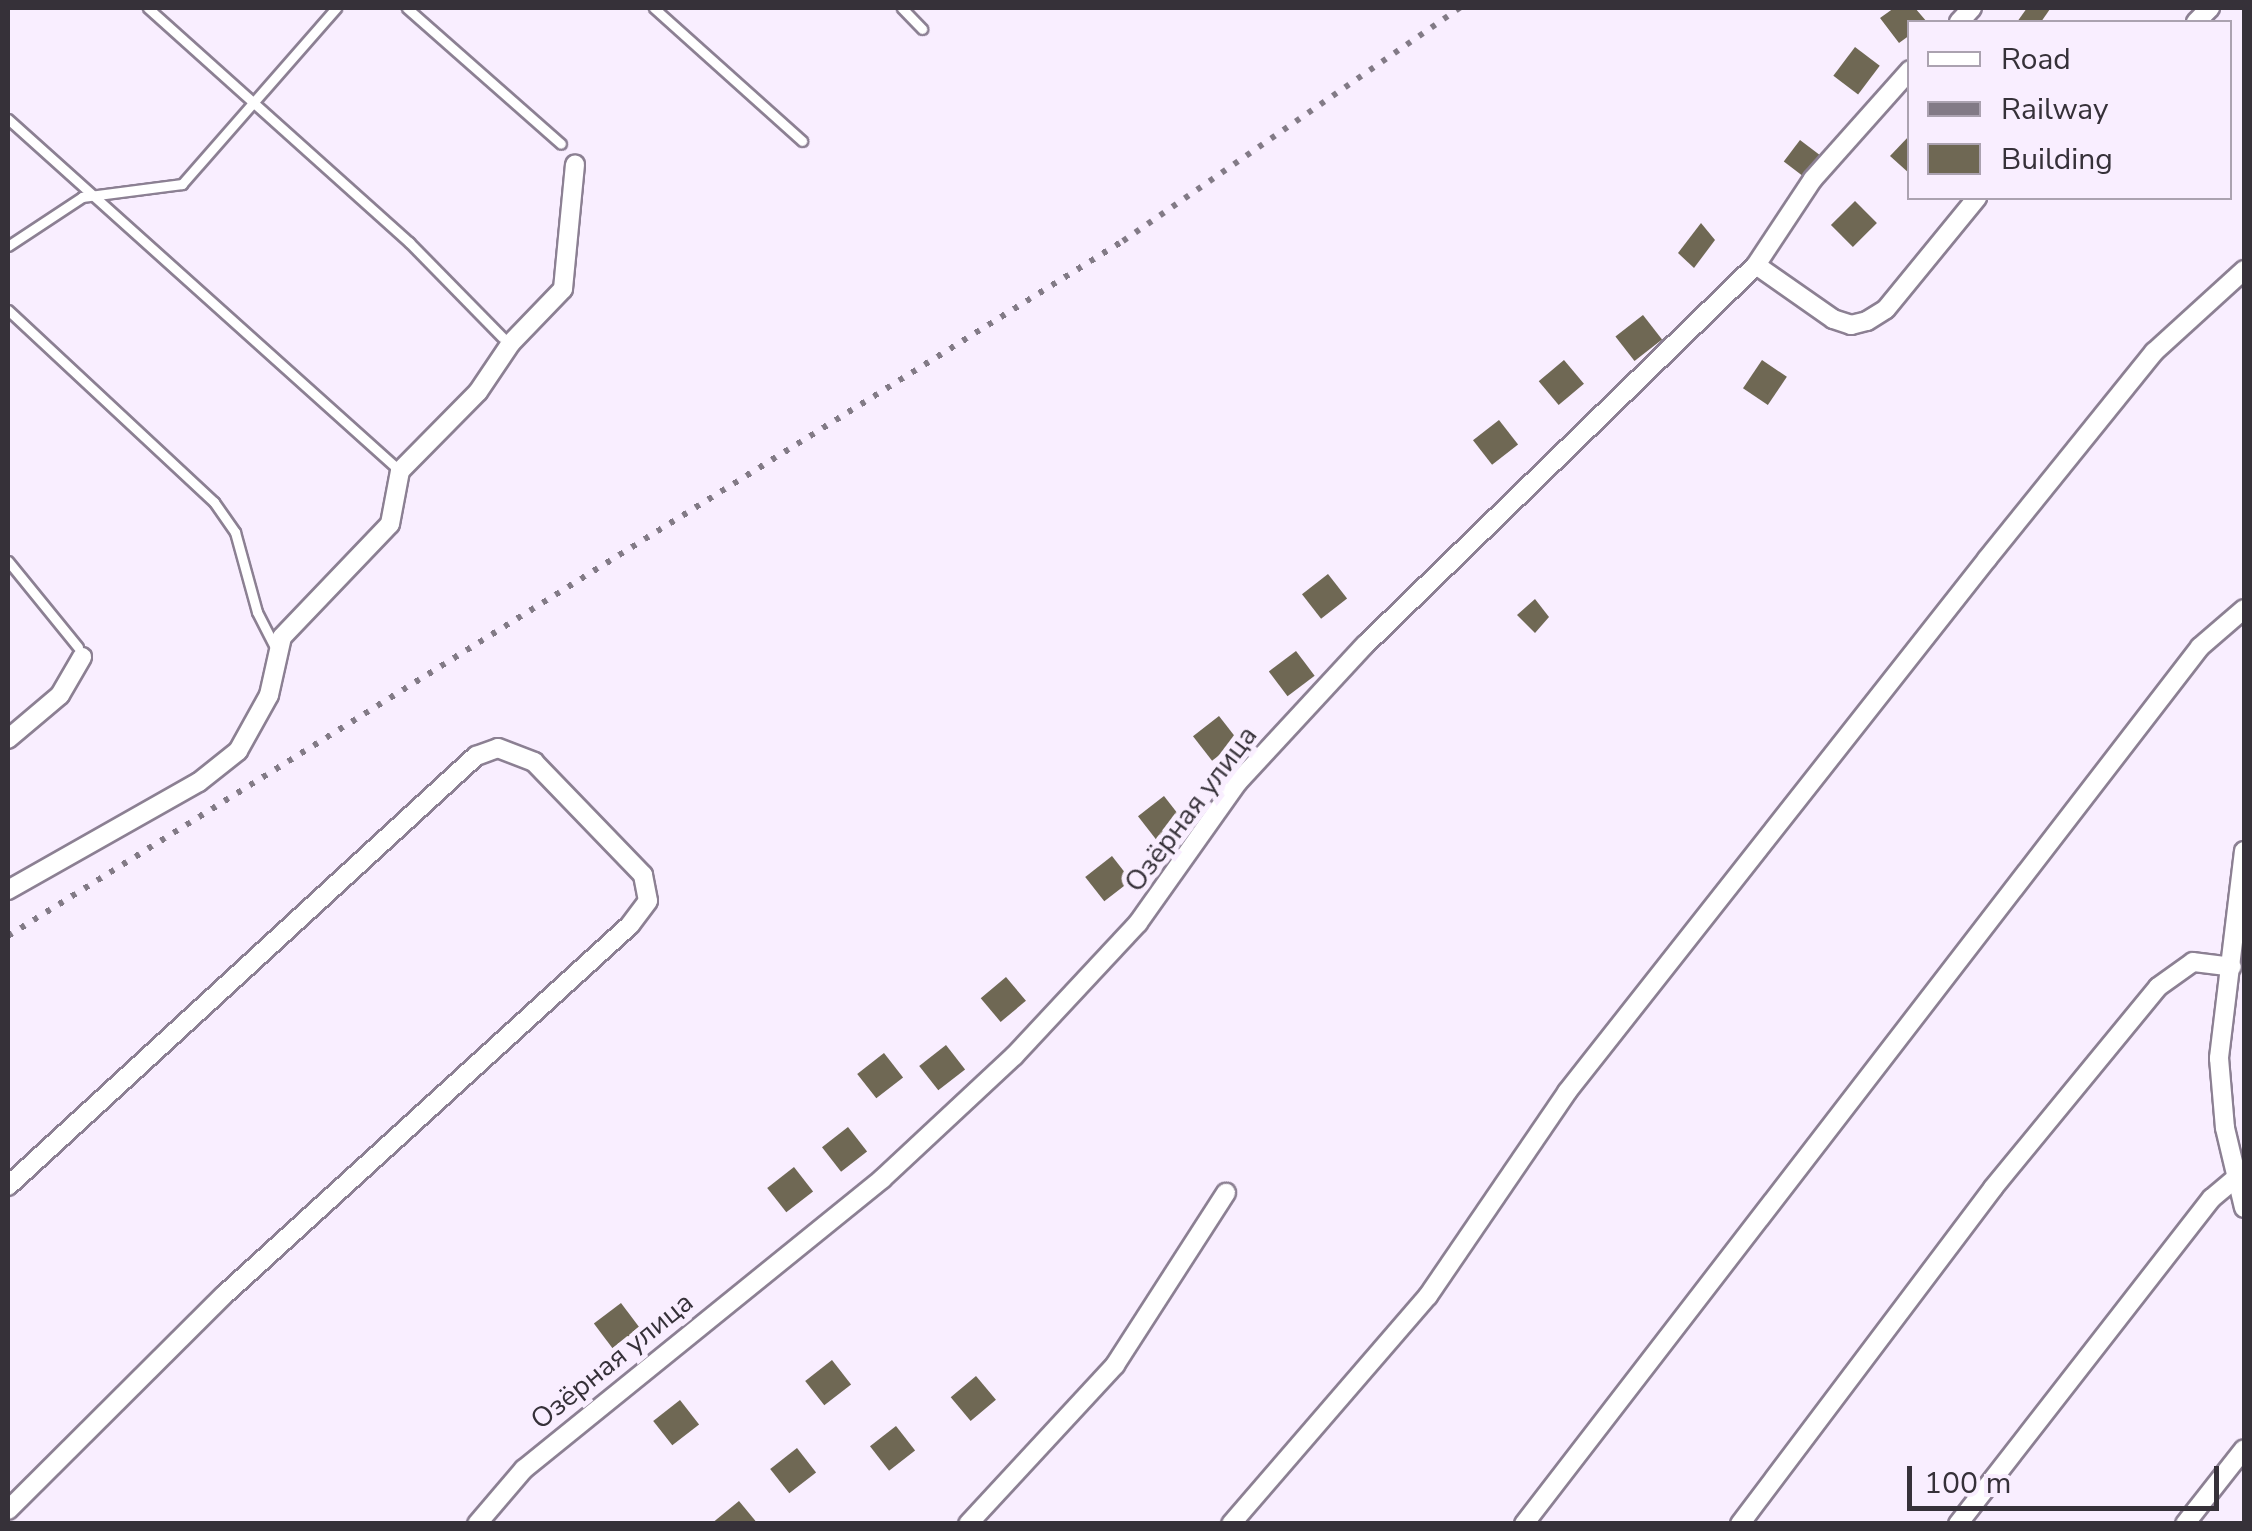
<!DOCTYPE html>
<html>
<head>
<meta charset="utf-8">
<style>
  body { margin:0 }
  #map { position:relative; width:2252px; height:1531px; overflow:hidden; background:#f9eeff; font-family:"Nunito Sans",sans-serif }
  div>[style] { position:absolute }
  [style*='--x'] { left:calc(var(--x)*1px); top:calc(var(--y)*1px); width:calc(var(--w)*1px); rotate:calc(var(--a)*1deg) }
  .building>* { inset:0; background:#6f6854; transform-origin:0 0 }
  .roads { filter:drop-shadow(2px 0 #8c8093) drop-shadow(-2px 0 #8c8093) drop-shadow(0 2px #8c8093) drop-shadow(0 -2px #8c8093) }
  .service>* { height:9px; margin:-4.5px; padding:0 4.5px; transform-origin:4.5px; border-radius:4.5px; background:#fff }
  .minor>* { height:18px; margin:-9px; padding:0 9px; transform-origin:9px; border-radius:9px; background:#fff }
  .rail>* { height:6px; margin-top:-3px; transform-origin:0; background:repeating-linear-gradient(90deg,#827a86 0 5px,transparent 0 15px) }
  span { translate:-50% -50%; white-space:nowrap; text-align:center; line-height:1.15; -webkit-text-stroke:10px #f9eeff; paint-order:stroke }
  .street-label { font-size:28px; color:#363139 }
  .frame { position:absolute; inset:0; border:10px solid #363139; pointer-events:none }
  .legend { position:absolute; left:1907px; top:20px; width:325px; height:180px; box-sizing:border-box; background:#f9eeff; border:2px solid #aba2b0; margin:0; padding:12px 18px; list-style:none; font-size:30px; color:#363139 }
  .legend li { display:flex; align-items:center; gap:20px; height:50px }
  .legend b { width:50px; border:2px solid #aba2b0 }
  .scale { position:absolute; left:1907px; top:1466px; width:312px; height:45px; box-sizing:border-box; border:5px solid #363139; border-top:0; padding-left:12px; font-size:30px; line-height:35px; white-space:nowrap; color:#363139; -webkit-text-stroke:8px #f9eeff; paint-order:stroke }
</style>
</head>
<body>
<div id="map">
  <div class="building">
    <div style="clip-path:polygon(1894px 8px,1915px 8px,1927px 22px,1910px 22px,1910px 35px,1899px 43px,1880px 18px)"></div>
    <div style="clip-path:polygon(2027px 8px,2047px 8px,2050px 9px,2041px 22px,2017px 22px)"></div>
    <div style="left:1855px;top:47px;width:31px;height:36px;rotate:37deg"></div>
    <div style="clip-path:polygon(1910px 135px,1910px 174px,1890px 156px)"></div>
    <div style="left:1800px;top:140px;width:26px;height:27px;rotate:37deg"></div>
    <div style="left:1855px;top:201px;width:31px;height:34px;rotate:45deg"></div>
    <div style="clip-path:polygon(1701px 223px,1715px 240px,1694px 268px,1678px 253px)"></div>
    <div style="left:1643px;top:315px;width:31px;height:35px;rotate:52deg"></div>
    <div style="left:1564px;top:360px;width:31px;height:33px;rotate:50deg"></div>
    <div style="left:1762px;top:360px;width:30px;height:34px;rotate:34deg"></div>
    <div style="left:1499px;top:420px;width:31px;height:33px;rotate:52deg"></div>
    <div style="left:1328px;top:574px;width:31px;height:33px;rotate:52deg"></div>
    <div style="clip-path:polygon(1535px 599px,1549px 617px,1535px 633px,1517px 615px)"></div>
    <div style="left:1296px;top:651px;width:31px;height:34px;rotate:53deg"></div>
    <div style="left:1219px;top:716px;width:31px;height:33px;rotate:52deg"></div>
    <div style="left:1164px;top:796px;width:31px;height:33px;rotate:52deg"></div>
    <div style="left:1112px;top:856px;width:31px;height:34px;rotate:52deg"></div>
    <div style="left:1006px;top:977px;width:31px;height:33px;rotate:50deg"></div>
    <div style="left:946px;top:1045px;width:31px;height:34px;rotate:52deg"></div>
    <div style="left:884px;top:1053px;width:31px;height:34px;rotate:52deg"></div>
    <div style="left:848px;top:1127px;width:31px;height:33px;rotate:52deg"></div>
    <div style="left:794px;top:1167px;width:31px;height:34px;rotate:52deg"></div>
    <div style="left:621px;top:1303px;width:31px;height:34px;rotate:53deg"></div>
    <div style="left:832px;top:1360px;width:31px;height:34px;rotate:52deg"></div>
    <div style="left:976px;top:1376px;width:31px;height:33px;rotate:50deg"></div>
    <div style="left:680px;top:1400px;width:31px;height:34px;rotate:52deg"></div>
    <div style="left:896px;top:1426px;width:31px;height:33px;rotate:52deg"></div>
    <div style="left:797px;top:1448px;width:31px;height:34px;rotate:52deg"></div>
    <div style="clip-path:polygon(739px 1501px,758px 1524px,711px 1524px)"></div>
  </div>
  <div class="roads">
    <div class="service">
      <div style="--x:148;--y:8;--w:351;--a:41.9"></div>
      <div style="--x:409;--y:242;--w:133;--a:45.6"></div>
      <div style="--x:407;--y:8;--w:205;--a:41.4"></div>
      <div style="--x:654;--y:8;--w:199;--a:41.9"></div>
      <div style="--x:902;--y:8;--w:29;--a:46"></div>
      <div style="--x:8;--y:119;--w:527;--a:41.92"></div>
      <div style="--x:8;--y:246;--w:89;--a:-33.5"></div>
      <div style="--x:82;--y:197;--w:101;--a:-7.4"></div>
      <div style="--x:182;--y:184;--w:234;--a:-48.8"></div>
      <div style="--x:8;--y:310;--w:282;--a:43"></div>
      <div style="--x:214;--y:502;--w:37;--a:55"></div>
      <div style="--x:235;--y:532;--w:83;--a:74.6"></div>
      <div style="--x:257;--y:612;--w:44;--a:62.9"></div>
      <div style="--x:8;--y:561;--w:111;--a:50.9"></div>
    </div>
    <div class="minor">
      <div style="--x:1959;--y:22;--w:19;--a:-47"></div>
      <div style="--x:2196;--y:22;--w:20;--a:-45"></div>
      <div style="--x:1756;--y:265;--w:103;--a:-56.5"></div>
      <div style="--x:1813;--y:179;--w:146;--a:-48.3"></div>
      <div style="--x:8;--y:739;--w:68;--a:-40.2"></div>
      <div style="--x:60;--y:695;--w:44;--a:-59.9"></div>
      <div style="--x:2244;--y:851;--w:209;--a:96.9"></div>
      <div style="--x:2219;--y:1058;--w:70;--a:85.1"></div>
      <div style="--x:2225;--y:1128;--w:82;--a:76.6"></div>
      <div style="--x:8;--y:890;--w:219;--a:-29.5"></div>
      <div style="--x:199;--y:782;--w:50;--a:-38.5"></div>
      <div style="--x:238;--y:751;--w:64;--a:-61"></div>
      <div style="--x:269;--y:695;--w:59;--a:-77.4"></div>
      <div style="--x:282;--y:637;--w:156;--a:-46.3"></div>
      <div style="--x:390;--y:524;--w:54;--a:-79.3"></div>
      <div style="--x:400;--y:471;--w:111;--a:-45.4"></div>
      <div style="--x:478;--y:392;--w:59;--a:-56"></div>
      <div style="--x:511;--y:343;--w:75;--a:-46.1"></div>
      <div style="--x:563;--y:289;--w:125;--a:-84.5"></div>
      <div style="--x:8;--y:1186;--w:636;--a:-42.58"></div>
      <div style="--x:476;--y:756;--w:23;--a:-20"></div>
      <div style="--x:498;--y:748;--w:39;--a:21"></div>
      <div style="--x:534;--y:762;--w:157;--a:46"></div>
      <div style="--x:643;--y:875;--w:26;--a:79"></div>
      <div style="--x:648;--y:901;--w:30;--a:127"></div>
      <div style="--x:630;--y:925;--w:551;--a:137.65"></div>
      <div style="--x:223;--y:1296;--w:303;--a:135.1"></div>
      <div style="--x:477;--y:1524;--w:72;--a:-49.5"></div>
      <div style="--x:524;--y:1469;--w:461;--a:-39"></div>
      <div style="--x:882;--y:1179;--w:180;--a:-43"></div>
      <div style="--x:1014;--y:1056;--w:182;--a:-47"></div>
      <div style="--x:1138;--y:923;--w:173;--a:-54.7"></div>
      <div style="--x:1238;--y:782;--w:187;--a:-47.2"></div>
      <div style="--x:1365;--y:645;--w:545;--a:-44.18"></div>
      <div style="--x:1756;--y:265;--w:94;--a:35"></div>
      <div style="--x:1833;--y:319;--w:19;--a:18"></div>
      <div style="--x:1851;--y:325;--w:16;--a:-14"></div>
      <div style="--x:1867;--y:321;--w:22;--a:-32"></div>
      <div style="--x:1886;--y:309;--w:144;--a:-50.7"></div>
      <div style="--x:968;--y:1524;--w:217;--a:-47.2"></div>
      <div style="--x:1115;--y:1365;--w:205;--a:-57.2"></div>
      <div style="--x:1231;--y:1524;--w:301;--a:-49.2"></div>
      <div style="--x:1428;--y:1296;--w:247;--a:-55.7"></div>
      <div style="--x:1567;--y:1092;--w:679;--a:-51.76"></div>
      <div style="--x:1987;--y:559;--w:266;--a:-51.1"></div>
      <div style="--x:2154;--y:352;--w:122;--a:-42.3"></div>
      <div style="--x:1524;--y:1524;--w:1107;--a:-52.37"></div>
      <div style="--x:2200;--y:647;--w:58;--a:-40.8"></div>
      <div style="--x:1740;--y:1524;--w:421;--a:-53"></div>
      <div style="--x:1993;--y:1188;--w:260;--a:-50.6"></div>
      <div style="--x:2158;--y:987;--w:43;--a:-35.5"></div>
      <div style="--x:2193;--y:962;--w:39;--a:7"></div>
      <div style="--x:1958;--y:1524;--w:413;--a:-52.1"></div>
      <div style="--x:2212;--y:1198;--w:33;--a:-40"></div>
      <div style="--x:2185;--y:1524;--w:95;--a:-51.8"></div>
    </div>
  </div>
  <div class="rail">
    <div style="--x:8;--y:936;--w:1314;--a:-31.94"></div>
    <div style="--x:1123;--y:241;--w:410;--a:-34.7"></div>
  </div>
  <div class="street-label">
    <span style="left:1191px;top:809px;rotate:-53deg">Озёрная улица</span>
    <span style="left:612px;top:1361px;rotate:-39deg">Озёрная улица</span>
  </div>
  <div class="frame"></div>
  <ul class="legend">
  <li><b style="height:12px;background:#fff"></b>Road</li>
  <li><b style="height:12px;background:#827a86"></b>Railway</li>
  <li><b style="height:28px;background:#6f6854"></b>Building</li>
  </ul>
  <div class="scale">100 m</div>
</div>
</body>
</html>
